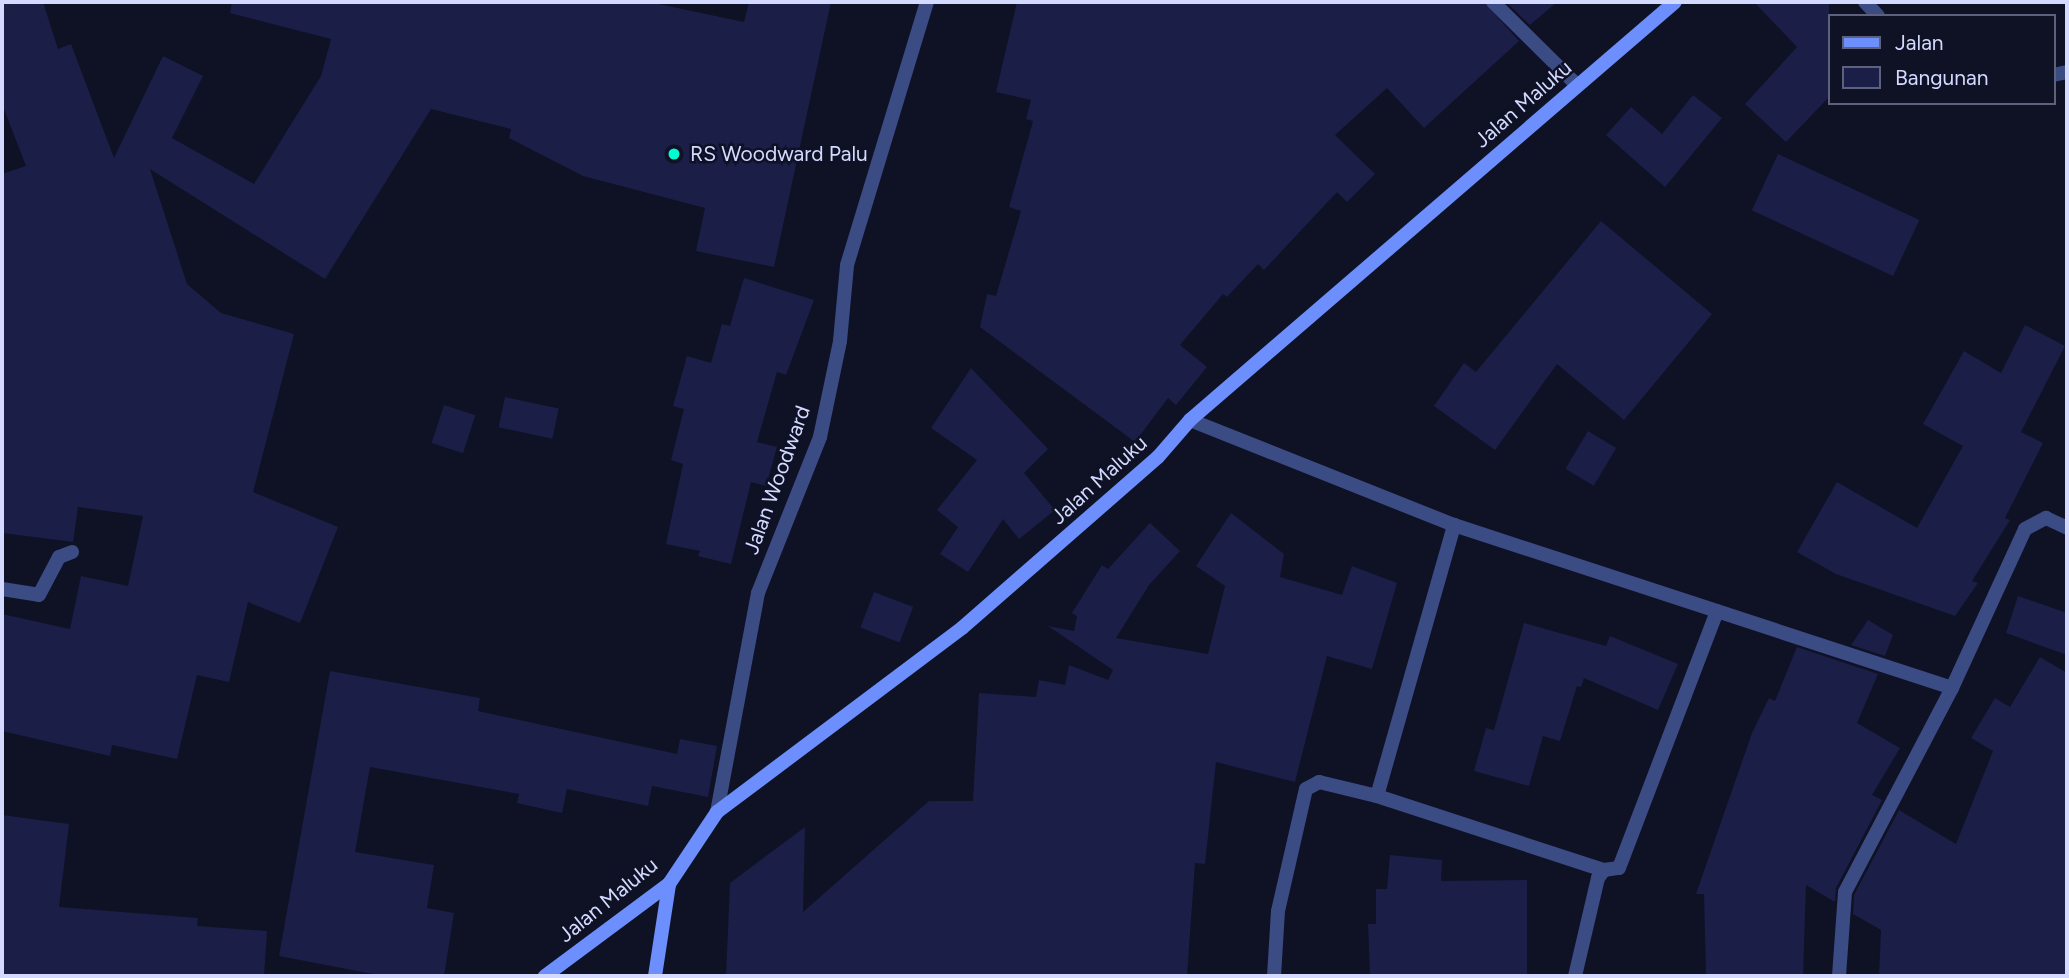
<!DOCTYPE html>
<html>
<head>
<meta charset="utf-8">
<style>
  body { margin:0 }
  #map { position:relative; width:2069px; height:978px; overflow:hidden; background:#0f1125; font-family:Figtree,sans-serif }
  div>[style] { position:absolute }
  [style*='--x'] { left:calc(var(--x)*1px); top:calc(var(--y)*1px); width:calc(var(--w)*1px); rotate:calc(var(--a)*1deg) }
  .building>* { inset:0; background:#1b1e46; transform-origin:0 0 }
  .street>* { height:14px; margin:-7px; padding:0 7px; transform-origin:7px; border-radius:7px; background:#3b4b84 }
  .secondary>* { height:14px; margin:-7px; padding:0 7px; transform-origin:7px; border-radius:7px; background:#6c8ffd }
  .dots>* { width:19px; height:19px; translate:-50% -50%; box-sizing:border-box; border:4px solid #0f1125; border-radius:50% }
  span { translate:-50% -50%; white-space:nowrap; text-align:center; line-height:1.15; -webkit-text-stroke:5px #0f1125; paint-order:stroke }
  .street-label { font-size:21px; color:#d4daff }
  .poi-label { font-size:21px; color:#d4daff }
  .left { translate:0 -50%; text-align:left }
  .frame { position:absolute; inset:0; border:4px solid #d4daff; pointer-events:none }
  .legend { position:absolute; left:1828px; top:14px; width:228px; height:91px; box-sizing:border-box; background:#0f1125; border:2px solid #5e617c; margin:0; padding:9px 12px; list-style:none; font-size:21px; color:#d4daff }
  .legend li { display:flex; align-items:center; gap:14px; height:35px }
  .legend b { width:35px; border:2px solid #5e617c }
</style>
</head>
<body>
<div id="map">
  <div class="building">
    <div style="clip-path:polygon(2px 2px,43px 2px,58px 49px,71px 44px,114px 158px,163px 56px,203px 76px,172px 138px,254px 184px,321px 76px,331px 39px,230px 13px,232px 2px,649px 2px,744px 22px,749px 2px,831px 2px,774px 267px,696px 251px,705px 208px,583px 176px,509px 138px,511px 129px,431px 109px,325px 279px,150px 169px,187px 284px,221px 313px,294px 334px,253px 492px,338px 527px,300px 623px,248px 602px,229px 682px,197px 675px,177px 759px,112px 745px,110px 756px,2px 731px,2px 614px,70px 629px,81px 576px,128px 586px,143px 516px,78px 507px,73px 542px,2px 533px,2px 174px,26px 166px,2px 104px)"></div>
    <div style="clip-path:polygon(1017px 2px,1484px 2px,1519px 41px,1424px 128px,1387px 88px,1335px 135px,1375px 174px,1347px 202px,1337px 192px,1264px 270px,1258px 264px,1227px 297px,1223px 294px,1180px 345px,1207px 367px,1176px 405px,1168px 398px,1135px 442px,980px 327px,987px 294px,996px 296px,1021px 211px,1009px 207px,1033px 121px,1026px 119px,1031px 100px,996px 92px)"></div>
    <div style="clip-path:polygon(1506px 2px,1557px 2px,1530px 25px)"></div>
    <div style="clip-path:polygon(1754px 2px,1829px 2px,1829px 97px,1786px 142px,1745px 104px,1797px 47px)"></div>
    <div style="clip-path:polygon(1693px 95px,1722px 118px,1665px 187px,1606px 135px,1631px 107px,1662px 134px)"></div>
    <div style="left:1778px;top:154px;width:156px;height:62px;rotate:25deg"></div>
    <div style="clip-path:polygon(1601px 221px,1712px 314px,1624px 420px,1557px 364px,1495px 450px,1434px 406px,1464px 363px,1476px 372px)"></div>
    <div style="clip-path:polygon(744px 278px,814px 300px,786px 375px,777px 372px,757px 442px,777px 447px,766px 486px,751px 482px,731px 564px,698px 556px,700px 551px,666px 544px,683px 464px,671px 460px,684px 409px,673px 406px,687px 356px,711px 363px,722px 324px,730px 326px)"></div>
    <div style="clip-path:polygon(2025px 325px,2065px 346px,2021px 432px,2043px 443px,2005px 518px,2010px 520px,1972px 581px,1978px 583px,1955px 616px,1836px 574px,1797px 552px,1837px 482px,1917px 528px,1963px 446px,1923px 424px,1964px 351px,2001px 373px)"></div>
    <div style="clip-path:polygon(971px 368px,1048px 449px,1024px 473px,1055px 510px,1019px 539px,1003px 519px,968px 572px,940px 554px,958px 527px,937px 510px,977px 460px,931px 428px)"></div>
    <div style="left:505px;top:397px;width:55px;height:31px;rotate:12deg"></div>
    <div style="left:444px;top:405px;width:33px;height:40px;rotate:18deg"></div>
    <div style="left:1588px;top:431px;width:33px;height:44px;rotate:31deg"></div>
    <div style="clip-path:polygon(1231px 513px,1284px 554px,1280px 577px,1342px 595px,1352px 566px,1397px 583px,1372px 669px,1327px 656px,1295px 782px,1216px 762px,1205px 864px,1195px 863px,1187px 976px,726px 976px,730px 883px,805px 827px,803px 912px,929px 801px,973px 801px,979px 693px,1036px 697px,1039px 680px,1065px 685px,1069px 665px,1108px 680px,1113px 670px,1048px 626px,1074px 631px,1077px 616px,1072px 613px,1102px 565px,1108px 569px,1150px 523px,1180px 551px,1149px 585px,1116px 638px,1208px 654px,1225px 586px,1196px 566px)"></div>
    <div style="left:874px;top:592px;width:42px;height:38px;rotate:21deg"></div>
    <div style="clip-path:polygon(2018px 596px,2067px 613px,2067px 655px,2006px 633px)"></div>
    <div style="clip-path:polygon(1868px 620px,1893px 635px,1885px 656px,1851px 645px)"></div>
    <div style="clip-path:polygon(1524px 623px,1606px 646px,1610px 636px,1678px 664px,1658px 710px,1584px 678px,1581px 687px,1577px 686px,1560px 741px,1543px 736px,1529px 786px,1474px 771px,1486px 728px,1494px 730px)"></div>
    <div style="clip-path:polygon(1797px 647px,1878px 674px,1857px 723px,1900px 748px,1872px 795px,1882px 800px,1836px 888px,1835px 902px,1806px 885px,1803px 976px,1706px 976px,1704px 894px,1696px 894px,1752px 733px,1769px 698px,1775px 701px)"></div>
    <div style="clip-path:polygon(2040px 657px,2067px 673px,2067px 976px,1879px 976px,1881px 930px,1853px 914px,1854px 895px,1899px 810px,1956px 844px,1993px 751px,1971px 738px,1995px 698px,2010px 707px)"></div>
    <div style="clip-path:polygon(330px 671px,480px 698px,478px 711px,677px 754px,680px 739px,717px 746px,708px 797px,652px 786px,648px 806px,567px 789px,562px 813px,517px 803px,519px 794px,370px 767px,355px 852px,434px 865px,427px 908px,454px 913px,444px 976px,383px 976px,279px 956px)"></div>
    <div style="clip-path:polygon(2px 815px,69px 824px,59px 907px,198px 918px,197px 926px,267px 931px,264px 976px,2px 976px)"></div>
    <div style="clip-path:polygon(1390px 855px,1442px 860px,1441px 881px,1527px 880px,1527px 976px,1370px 976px,1368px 924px,1376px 924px,1376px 889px,1387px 889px)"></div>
  </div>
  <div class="street">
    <div style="--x:1493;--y:2;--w:118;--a:44.7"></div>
    <div style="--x:1865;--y:2;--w:19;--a:47"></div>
    <div style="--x:2053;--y:75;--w:14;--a:-12"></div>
    <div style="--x:1190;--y:420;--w:284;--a:21.7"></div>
    <div style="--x:1454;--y:525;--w:524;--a:18.12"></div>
    <div style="--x:2;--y:589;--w:37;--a:9"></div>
    <div style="--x:39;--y:595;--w:43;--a:-62.2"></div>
    <div style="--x:59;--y:557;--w:14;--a:-21"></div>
    <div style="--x:1377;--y:796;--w:239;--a:18.1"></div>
    <div style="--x:717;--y:812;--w:223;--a:-79.4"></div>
    <div style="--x:758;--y:593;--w:168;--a:-68.3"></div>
    <div style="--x:820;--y:437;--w:98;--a:-78.2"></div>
    <div style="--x:840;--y:341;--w:76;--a:-84.7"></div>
    <div style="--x:847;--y:265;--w:275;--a:-73.1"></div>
    <div style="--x:1274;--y:976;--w:65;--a:-86.5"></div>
    <div style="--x:1278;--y:911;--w:125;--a:-77.1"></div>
    <div style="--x:1306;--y:789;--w:15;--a:-28"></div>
    <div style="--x:1319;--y:782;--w:60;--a:13.6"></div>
    <div style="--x:1377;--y:796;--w:282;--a:-74.1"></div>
    <div style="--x:1575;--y:976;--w:101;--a:-76.8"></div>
    <div style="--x:1598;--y:878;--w:10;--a:-53"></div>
    <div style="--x:1604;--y:870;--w:15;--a:-8"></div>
    <div style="--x:1619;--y:868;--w:275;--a:-69.1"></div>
    <div style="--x:1839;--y:976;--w:84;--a:-85.9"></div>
    <div style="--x:1845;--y:892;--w:230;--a:-62.3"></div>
    <div style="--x:1952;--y:688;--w:175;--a:-65.3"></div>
    <div style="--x:2025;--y:529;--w:24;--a:-28"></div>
    <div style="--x:2046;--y:518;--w:23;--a:25"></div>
  </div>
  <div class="secondary">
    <div style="--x:545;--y:976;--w:154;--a:-36.6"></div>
    <div style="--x:669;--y:884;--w:87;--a:-56.3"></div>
    <div style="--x:717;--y:812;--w:306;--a:-36.9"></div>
    <div style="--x:962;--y:628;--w:260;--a:-41.1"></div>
    <div style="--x:1158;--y:457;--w:49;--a:-49.1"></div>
    <div style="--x:1190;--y:420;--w:640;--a:-40.76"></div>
    <div style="--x:655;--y:976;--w:93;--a:-81.3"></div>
  </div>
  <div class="dots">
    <div style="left:674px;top:154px;background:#03fbd1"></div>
  </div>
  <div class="street-label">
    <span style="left:1523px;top:104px;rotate:-41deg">Jalan Maluku</span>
    <span style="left:777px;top:480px;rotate:-70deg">Jalan Woodward</span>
    <span style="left:1099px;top:480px;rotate:-42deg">Jalan Maluku</span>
    <span style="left:608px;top:900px;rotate:-39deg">Jalan Maluku</span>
  </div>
  <div class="poi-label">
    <span class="left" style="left:690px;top:154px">RS Woodward Palu</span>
  </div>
  <div class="frame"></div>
  <ul class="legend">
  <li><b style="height:9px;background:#6c8ffd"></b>Jalan</li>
  <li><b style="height:19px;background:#1b1e46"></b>Bangunan</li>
  </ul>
</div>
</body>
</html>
